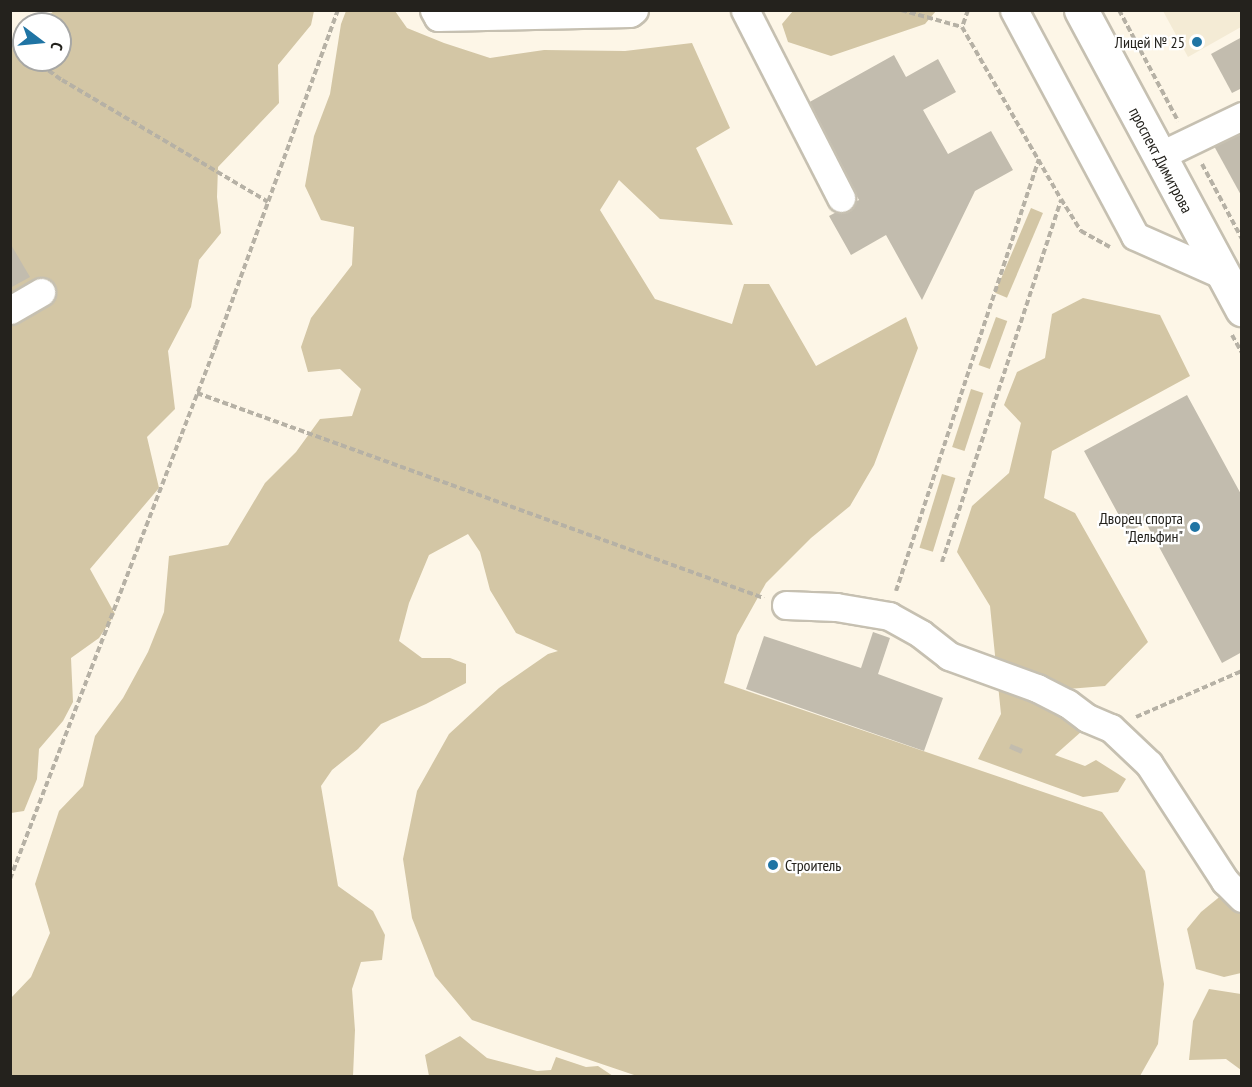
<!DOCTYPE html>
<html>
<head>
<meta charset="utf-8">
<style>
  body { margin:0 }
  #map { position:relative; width:1252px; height:1087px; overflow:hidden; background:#fdf6e7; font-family:"PT Sans Narrow",sans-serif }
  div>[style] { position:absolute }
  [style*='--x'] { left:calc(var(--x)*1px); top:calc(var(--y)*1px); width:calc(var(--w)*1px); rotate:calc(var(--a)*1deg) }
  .built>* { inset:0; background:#f4ebd5 }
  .green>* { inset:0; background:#d3c6a5; transform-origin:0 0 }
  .building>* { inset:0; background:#c2bcae; transform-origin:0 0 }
  .path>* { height:4px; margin-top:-2px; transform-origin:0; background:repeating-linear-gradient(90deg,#b6b1a5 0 6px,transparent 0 9px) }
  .roads { filter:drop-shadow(2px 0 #c6c0b1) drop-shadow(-2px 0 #c6c0b1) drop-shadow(0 2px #c6c0b1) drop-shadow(0 -2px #c6c0b1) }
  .minor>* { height:27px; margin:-13.5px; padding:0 13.5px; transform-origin:13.5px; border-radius:13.5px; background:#fff }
  .major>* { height:33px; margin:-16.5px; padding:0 16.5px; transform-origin:16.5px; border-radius:16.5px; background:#fff }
  .dots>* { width:16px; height:16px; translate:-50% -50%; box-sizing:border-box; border:3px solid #fff; border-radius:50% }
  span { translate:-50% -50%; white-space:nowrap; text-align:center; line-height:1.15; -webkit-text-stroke:4.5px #fff; paint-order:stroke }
  .poi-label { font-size:16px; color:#24221d }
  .right { translate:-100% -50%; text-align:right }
  .left { translate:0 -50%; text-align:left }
  .street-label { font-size:16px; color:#24221d }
  .frame { position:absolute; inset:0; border:12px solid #24221d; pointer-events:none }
  .north { position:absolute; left:12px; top:12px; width:60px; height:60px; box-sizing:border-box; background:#fff; border:2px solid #a7a7a5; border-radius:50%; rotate:106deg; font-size:16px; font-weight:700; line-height:24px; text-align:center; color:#24221d }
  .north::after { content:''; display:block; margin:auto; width:21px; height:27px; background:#1f74a4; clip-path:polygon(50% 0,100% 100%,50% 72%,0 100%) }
</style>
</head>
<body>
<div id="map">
  <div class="built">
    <div style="clip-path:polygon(1163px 11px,1241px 11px,1241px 27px,1188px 57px)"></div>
  </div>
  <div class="green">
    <div style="clip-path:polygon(54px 11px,314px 11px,311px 25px,278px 65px,279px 103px,218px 167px,217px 197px,221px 233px,199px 260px,191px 307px,168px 351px,175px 409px,147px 437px,159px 488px,90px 569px,115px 614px,99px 638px,71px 658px,73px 702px,63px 721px,39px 749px,37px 779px,24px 811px,11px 813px,11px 48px,24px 36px,24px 60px,60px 60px,60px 24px,37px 24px)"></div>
    <div style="clip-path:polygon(346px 11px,395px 11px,407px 28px,444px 43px,490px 58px,544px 50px,625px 51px,692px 43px,730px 128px,696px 148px,733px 225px,660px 219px,619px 180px,600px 210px,655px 299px,732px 324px,744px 284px,769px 284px,816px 366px,906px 317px,918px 348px,874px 465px,850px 506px,811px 538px,766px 583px,737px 635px,724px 683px,1102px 812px,1145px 871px,1164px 984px,1158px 1044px,1140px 1076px,637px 1076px,472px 1020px,435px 976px,412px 918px,403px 859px,417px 791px,449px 734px,499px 688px,548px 654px,558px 651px,516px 633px,490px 590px,480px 552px,468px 534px,429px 555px,409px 603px,399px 641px,422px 658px,450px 658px,466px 664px,466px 683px,426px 704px,381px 724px,358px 749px,332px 770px,321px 786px,338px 886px,373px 911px,385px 935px,382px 960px,361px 962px,352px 989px,355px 1030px,353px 1076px,11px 1076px,11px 998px,31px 977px,50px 933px,35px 884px,59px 811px,83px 786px,95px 736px,123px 698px,148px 652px,164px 612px,169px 556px,228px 545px,265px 483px,296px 452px,320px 419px,352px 416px,361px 389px,340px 369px,308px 372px,301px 347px,311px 318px,352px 265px,354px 227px,321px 220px,305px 186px,314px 136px,330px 94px,341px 24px)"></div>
    <div style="clip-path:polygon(793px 11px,793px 10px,936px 11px,925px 24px,831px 56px,788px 42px,782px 24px)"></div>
    <div style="left:1031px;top:208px;width:13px;height:92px;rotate:23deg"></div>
    <div style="clip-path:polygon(1083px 298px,1160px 315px,1190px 376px,1052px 451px,1044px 498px,1075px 513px,1148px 642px,1105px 686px,1068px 689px,1061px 710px,1082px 731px,1055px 755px,1085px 766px,1096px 760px,1126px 779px,1118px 792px,1083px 797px,978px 759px,1001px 714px,990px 606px,957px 552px,972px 506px,1009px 473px,1021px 423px,1004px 405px,1017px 372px,1045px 358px,1052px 314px)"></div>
    <div style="left:996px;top:317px;width:12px;height:51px;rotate:20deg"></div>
    <div style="left:971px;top:389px;width:13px;height:61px;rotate:18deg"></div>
    <div style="left:942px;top:474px;width:14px;height:77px;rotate:17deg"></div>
    <div style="clip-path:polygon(1223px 894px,1241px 910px,1241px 973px,1224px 977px,1196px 969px,1187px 929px,1201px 912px)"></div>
    <div style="clip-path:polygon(1209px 989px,1241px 994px,1241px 1070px,1226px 1059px,1189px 1060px,1193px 1021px)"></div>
    <div style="clip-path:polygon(460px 1036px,487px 1058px,537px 1071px,551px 1070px,556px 1057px,586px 1067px,598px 1066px,613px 1076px,429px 1076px,425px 1055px)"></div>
  </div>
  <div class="building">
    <div style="clip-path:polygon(1242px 37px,1242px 88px,1232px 93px,1211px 54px)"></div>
    <div style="clip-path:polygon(894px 55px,906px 77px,938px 59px,956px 92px,923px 110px,948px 154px,991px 131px,1013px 170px,975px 191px,922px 300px,886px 235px,851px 255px,829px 216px,859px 200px,806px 104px)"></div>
    <div style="clip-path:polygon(1242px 131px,1242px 197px,1214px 146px)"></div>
    <div style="clip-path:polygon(10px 243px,30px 277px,10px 288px)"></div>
    <div style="clip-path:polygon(1187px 395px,1242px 496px,1242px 652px,1222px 663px,1146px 523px,1128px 532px,1084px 451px)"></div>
    <div style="clip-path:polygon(873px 632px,890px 638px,878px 674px,943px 698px,924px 751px,746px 689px,764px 636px,861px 668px)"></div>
    <div style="left:1011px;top:744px;width:13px;height:5px;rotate:23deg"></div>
  </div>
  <div class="path">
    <div style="--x:901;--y:10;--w:63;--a:15.6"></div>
    <div style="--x:968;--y:10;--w:18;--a:109"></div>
    <div style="--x:962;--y:27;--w:198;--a:60.1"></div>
    <div style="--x:1061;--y:199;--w:38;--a:58"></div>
    <div style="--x:1081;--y:231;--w:33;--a:29"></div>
    <div style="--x:1119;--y:10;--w:126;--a:62"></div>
    <div style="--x:10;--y:43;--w:17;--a:36"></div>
    <div style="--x:34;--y:60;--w:34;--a:36"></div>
    <div style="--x:62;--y:80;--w:239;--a:30.6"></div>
    <div style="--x:1202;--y:164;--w:85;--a:61.9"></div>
    <div style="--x:1232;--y:335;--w:21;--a:61"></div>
    <div style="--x:197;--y:393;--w:603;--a:19.88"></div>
    <div style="--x:942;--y:562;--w:381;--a:-71.8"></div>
    <div style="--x:896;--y:591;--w:455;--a:-71.7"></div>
    <div style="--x:1136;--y:717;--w:116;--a:-23.5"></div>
    <div style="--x:10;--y:879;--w:572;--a:-68.9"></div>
    <div style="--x:216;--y:345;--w:357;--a:-70"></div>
  </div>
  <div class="roads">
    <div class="minor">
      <div style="--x:434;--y:10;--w:8;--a:60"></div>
      <div style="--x:438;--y:17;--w:192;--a:-1.2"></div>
      <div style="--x:630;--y:13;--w:5;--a:-37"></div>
      <div style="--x:745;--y:10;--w:211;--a:62.9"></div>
      <div style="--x:1014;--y:10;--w:256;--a:61.8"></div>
      <div style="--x:1135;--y:236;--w:96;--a:23.9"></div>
      <div style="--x:1159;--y:156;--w:92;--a:-25.7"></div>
      <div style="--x:10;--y:310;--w:36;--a:-30"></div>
      <div style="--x:786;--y:605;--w:50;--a:2.3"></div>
      <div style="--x:836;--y:607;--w:54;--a:9.6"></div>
      <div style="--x:889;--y:616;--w:37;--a:29"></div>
      <div style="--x:921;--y:634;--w:36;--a:38"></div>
      <div style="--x:949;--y:656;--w:94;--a:20"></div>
      <div style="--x:1037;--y:688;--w:34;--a:27"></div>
      <div style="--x:1067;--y:703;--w:25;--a:37"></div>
      <div style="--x:1087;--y:718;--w:26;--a:23"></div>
      <div style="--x:1111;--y:728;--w:52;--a:43.5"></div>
      <div style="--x:1149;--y:764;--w:140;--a:57"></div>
      <div style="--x:1225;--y:881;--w:24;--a:45"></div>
    </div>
    <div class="major">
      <div style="--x:1081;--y:10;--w:340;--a:61.7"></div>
    </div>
  </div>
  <div class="dots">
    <div style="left:1197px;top:42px;background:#1f74a4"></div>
    <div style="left:1195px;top:527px;background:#1f74a4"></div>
    <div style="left:773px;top:865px;background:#1f74a4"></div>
  </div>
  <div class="poi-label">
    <span class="right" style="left:1185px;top:42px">Лицей № 25</span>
    <span class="right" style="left:1183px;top:527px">Дворец спорта<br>"Дельфин"</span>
    <span class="left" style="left:785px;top:865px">Строитель</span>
  </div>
  <div class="street-label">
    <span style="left:1161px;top:160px;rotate:62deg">проспект Димитрова</span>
  </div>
  <div class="frame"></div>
  <div class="north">С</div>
</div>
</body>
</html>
